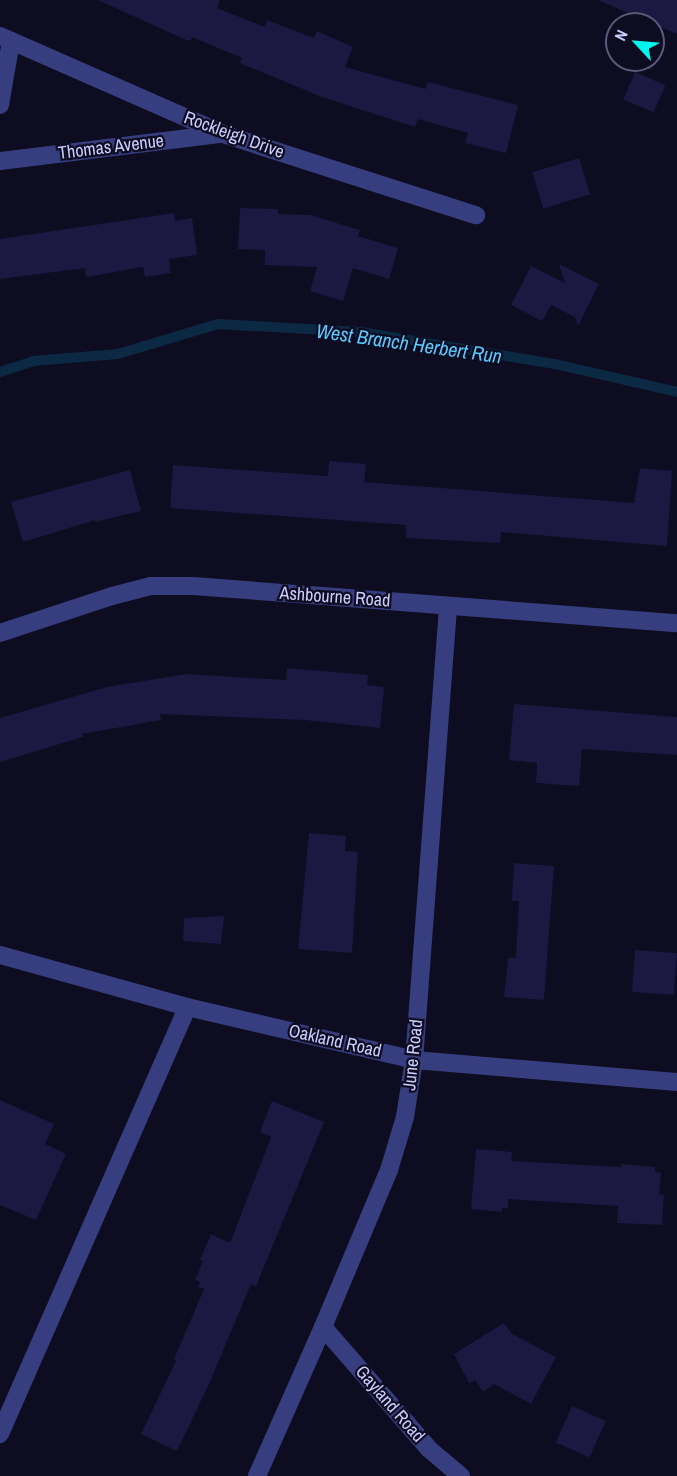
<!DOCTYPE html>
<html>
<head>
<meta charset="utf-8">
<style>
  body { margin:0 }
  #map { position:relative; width:677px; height:1476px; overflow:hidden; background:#0d0c20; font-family:"Archivo Narrow",sans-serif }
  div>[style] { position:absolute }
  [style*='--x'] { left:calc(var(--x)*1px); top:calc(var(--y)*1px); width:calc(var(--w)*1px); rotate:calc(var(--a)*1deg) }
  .stream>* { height:10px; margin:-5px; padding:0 5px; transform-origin:5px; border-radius:5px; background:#0c2944 }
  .building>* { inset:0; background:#1b1841; transform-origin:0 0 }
  .minor>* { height:18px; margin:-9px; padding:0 9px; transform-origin:9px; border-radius:9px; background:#373e7f }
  span { translate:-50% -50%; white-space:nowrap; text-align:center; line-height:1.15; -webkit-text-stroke:4.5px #0d0c20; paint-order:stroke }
  .street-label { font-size:18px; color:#cbccff }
  .water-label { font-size:20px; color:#59c9ff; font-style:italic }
  .north { position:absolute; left:605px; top:12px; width:60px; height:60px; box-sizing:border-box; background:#0d0c20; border:2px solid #595979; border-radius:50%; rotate:296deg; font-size:16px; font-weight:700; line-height:24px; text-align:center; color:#cbccff }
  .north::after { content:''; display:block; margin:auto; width:21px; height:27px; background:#00f6ed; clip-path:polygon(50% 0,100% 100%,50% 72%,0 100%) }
</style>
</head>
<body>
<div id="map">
  <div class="stream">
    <div style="--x:0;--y:372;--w:35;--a:-18"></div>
    <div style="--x:33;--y:361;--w:85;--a:-4.7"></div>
    <div style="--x:118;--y:354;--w:104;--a:-16.7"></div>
    <div style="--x:218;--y:324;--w:143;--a:3.2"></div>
    <div style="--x:361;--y:332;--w:197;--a:9.4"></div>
    <div style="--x:555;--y:364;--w:125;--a:12.9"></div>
  </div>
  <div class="building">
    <div style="clip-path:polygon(98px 0,220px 0,217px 8px,265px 27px,267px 20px,314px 38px,317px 31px,353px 47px,345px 67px,425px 89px,428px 82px,518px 105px,506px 153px,465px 143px,468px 133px,418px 119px,415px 127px,322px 97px,240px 63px,242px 58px,192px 37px,191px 40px,186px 40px)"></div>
    <div style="clip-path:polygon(598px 0,677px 0,677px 34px)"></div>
    <div style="left:635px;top:72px;width:33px;height:30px;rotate:23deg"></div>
    <div style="left:579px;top:158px;width:38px;height:49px;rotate:73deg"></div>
    <div style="clip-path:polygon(240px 208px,278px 209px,278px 214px,310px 215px,360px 230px,358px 236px,398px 248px,389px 279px,353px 268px,343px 301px,310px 291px,317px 267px,265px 265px,265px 250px,238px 249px)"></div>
    <div style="clip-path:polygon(174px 213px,175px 221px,192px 218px,197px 255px,169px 259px,171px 273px,145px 277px,143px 267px,86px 277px,85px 268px,0 279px,0 239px)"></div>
    <div style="clip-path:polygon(559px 264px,599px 284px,578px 326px,575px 317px,551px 305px,542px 321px,511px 305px,531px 266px,565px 283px)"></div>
    <div style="clip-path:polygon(329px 461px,366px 464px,364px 482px,634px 503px,640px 468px,672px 471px,667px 546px,501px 532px,500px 543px,406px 538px,406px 525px,170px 508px,173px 465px,328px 476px)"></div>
    <div style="clip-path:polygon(130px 470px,141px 511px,95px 522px,95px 520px,23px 542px,11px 502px)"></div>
    <div style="clip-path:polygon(287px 668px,368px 675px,367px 685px,384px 687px,380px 728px,305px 720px,160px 714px,161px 720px,82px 734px,83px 737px,0 762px,0 718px,107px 687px,186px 674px,286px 680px)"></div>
    <div style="clip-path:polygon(514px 704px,677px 717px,677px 755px,582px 749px,579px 786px,536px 783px,537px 763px,509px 760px)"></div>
    <div style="clip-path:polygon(309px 833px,346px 836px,345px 851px,358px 852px,352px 953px,298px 949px)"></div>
    <div style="clip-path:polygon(514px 863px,554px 866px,544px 1000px,504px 997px,508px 958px,516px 958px,519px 901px,512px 901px)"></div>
    <div style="clip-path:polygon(224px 916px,221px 944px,183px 941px,184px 918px)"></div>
    <div style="left:635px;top:950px;width:42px;height:42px;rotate:4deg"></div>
    <div style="clip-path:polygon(0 1100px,54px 1124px,45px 1144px,66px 1154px,36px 1220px,0 1205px)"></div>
    <div style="clip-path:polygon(272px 1101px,324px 1122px,256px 1286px,251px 1284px,209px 1384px,177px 1451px,141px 1434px,176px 1361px,174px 1359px,204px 1289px,198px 1287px,200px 1282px,195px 1280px,203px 1261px,200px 1260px,211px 1234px,230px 1243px,271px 1137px,260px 1132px)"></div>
    <div style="clip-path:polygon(476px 1149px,512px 1152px,511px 1161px,621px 1167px,621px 1164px,655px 1167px,655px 1172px,661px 1173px,659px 1194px,664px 1195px,662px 1225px,617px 1223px,618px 1206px,508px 1199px,508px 1208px,502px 1208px,502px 1212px,471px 1209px)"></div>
    <div style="clip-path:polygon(504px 1323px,512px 1334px,556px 1357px,531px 1404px,494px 1384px,483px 1392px,475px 1380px,469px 1383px,454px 1354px)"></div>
    <div style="left:572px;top:1406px;width:37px;height:40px;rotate:24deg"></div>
  </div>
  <div class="minor">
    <div style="--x:0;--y:36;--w:244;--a:23.7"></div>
    <div style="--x:223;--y:134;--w:266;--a:17.8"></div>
    <div style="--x:0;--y:105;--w:65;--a:-80.2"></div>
    <div style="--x:0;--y:161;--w:223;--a:-7"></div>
    <div style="--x:0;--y:633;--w:118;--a:-18.3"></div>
    <div style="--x:112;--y:596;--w:40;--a:-14.4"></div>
    <div style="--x:151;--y:586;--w:42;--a:0"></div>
    <div style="--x:193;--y:586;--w:485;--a:4.4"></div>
    <div style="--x:0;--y:955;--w:194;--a:15.5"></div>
    <div style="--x:187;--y:1007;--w:233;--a:13.1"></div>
    <div style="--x:414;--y:1060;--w:264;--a:4.8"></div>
    <div style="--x:323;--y:1327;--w:162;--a:49"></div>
    <div style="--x:429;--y:1449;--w:42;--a:40.2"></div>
    <div style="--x:0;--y:1434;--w:466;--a:-66.3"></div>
    <div style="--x:257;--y:1476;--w:163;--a:-66.1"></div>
    <div style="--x:323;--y:1327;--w:170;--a:-67.2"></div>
    <div style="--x:389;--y:1170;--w:55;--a:-73.2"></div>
    <div style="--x:405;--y:1117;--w:58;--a:-81"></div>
    <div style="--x:414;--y:1060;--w:455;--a:-85.7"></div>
  </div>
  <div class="street-label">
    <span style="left:234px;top:135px;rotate:20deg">Rockleigh Drive</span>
    <span style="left:111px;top:147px;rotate:-7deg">Thomas Avenue</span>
    <span style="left:335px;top:597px;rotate:4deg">Ashbourne Road</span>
    <span style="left:335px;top:1041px;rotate:13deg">Oakland Road</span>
    <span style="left:413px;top:1055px;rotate:-84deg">June Road</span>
    <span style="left:390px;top:1404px;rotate:49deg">Gayland Road</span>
  </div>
  <div class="water-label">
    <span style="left:409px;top:343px;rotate:8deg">West Branch Herbert Run</span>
  </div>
  <div class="north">N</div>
</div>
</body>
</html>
